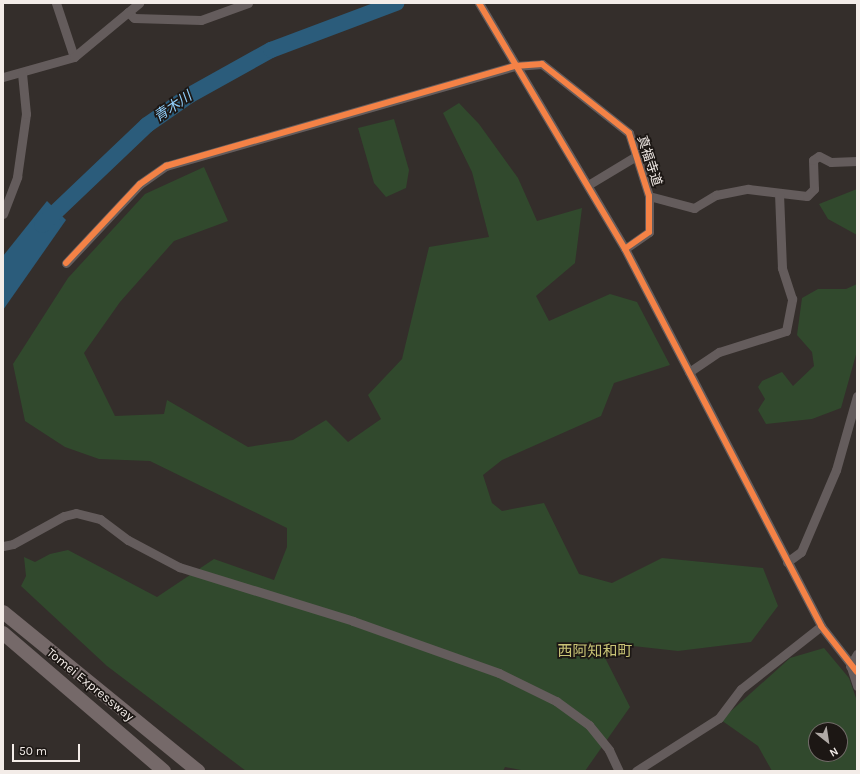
<!DOCTYPE html>
<html>
<head>
<meta charset="utf-8">
<style>
  body { margin:0 }
  #map { position:relative; width:860px; height:774px; overflow:hidden; background:#342e2b; font-family:Karla,"Noto Sans JP",sans-serif }
  div>[style] { position:absolute }
  [style*='--x'] { left:calc(var(--x)*1px); top:calc(var(--y)*1px); width:calc(var(--w)*1px); rotate:calc(var(--a)*1deg) }
  .green>* { inset:0; background:#31492d }
  .water>* { inset:0; background:#2b5c7b }
  .river>* { height:16px; margin:-8px; padding:0 8px; transform-origin:8px; border-radius:8px; background:#2b5c7b }
  .minor>* { height:9px; margin:-4.5px; padding:0 4.5px; transform-origin:4.5px; border-radius:4.5px; background:#645c5c }
  .highway>* { height:14px; margin:-7px; padding:0 7px; transform-origin:7px; border-radius:7px; background:#756969 }
  .cycleway>* { height:6px; margin:-3px; padding:0 3px; transform-origin:3px; border-radius:3px; background:#f48246 }
  span { translate:-50% -50%; white-space:nowrap; text-align:center; line-height:1.15; -webkit-text-stroke:3.5px #1c1714; paint-order:stroke }
  .street-label { font-size:13px; color:#f3ece8 }
  .water-label { font-size:14px; color:#90cefa; font-style:italic }
  .quarter-label { font-size:15px; color:#c9c476 }
  .frame { position:absolute; inset:0; border:4px solid #f3ece8; pointer-events:none }
  .north { position:absolute; left:808px; top:722px; width:40px; height:40px; box-sizing:border-box; background:#1c1714; border:1px solid #726c69; border-radius:50%; rotate:150deg; font-size:11px; font-weight:700; line-height:16px; text-align:center; color:#f3ece8 }
  .north::after { content:''; display:block; margin:auto; width:14px; height:18px; background:#b0aaa6; clip-path:polygon(50% 0,100% 100%,50% 72%,0 100%) }
  .scale { position:absolute; left:12px; top:744px; width:68px; height:18px; box-sizing:border-box; border:2px solid #f3ece8; border-top:0; padding-left:5px; font-size:12px; line-height:14px; white-space:nowrap; color:#f3ece8; -webkit-text-stroke:3px #1c1714; paint-order:stroke }
</style>
</head>
<body>
<div id="map">
  <div class="green">
    <div style="clip-path:polygon(459px 103px,479px 124px,518px 178px,537px 221px,582px 208px,575px 263px,536px 296px,549px 321px,610px 294px,637px 302px,670px 365px,614px 383px,601px 416px,502px 460px,483px 475px,492px 503px,502px 511px,544px 503px,579px 574px,612px 583px,662px 558px,763px 568px,778px 606px,751px 642px,678px 651px,597px 642px,630px 707px,585px 771px,526px 771px,505px 767px,503px 771px,246px 771px,107px 666px,21px 586px,26px 576px,24px 557px,35px 562px,50px 554px,68px 550px,157px 597px,214px 559px,274px 580px,287px 547px,287px 528px,150px 461px,99px 459px,65px 447px,25px 421px,13px 364px,68px 278px,145px 194px,204px 167px,228px 221px,174px 241px,120px 302px,84px 353px,115px 416px,164px 414px,167px 400px,248px 447px,293px 440px,326px 420px,348px 442px,381px 419px,368px 395px,402px 359px,429px 247px,489px 237px,472px 172px,443px 113px)"></div>
    <div style="clip-path:polygon(394px 119px,409px 170px,406px 188px,386px 197px,374px 183px,358px 128px)"></div>
    <div style="clip-path:polygon(857px 189px,857px 235px,828px 219px,819px 204px)"></div>
    <div style="clip-path:polygon(857px 284px,857px 351px,841px 408px,812px 419px,766px 424px,758px 410px,765px 399px,758px 387px,762px 381px,782px 372px,793px 386px,814px 366px,812px 352px,797px 335px,802px 298px,818px 289px,846px 289px)"></div>
    <div style="clip-path:polygon(evenodd,824px 648px,849px 678px,857px 701px,857px 771px,772px 771px,758px 746px,721px 720px,790px 658px,824px 648px,816px 730px,840px 730px,840px 754px,816px 754px,816px 730px)"></div>
  </div>
  <div class="water">
    <div style="clip-path:polygon(47px 201px,66px 220px,3px 310px,3px 256px)"></div>
  </div>
  <div class="river">
    <div style="--x:42;--y:225;--w:145;--a:-43.6"></div>
    <div style="--x:147;--y:125;--w:52;--a:-34.9"></div>
    <div style="--x:190;--y:95;--w:93;--a:-29.1"></div>
    <div style="--x:271;--y:50;--w:134;--a:-20.6"></div>
  </div>
  <div class="minor">
    <div style="--x:56;--y:3;--w:57;--a:71.6"></div>
    <div style="--x:479;--y:3;--w:286;--a:59.3"></div>
    <div style="--x:625;--y:249;--w:425;--a:62.5"></div>
    <div style="--x:821;--y:626;--w:58;--a:52"></div>
    <div style="--x:128;--y:12;--w:8;--a:45"></div>
    <div style="--x:134;--y:18;--w:67;--a:1.7"></div>
    <div style="--x:201;--y:20;--w:50;--a:-19.9"></div>
    <div style="--x:3;--y:77;--w:74;--a:-15.7"></div>
    <div style="--x:74;--y:57;--w:85;--a:-39.7"></div>
    <div style="--x:588;--y:185;--w:56;--a:-31.1"></div>
    <div style="--x:649;--y:196;--w:47;--a:14.9"></div>
    <div style="--x:694;--y:208;--w:26;--a:-31"></div>
    <div style="--x:716;--y:195;--w:33;--a:-11"></div>
    <div style="--x:748;--y:189;--w:59;--a:6.8"></div>
    <div style="--x:807;--y:196;--w:10;--a:-45"></div>
    <div style="--x:814;--y:189;--w:29;--a:-92"></div>
    <div style="--x:813;--y:160;--w:7;--a:-34"></div>
    <div style="--x:819;--y:156;--w:13;--a:27"></div>
    <div style="--x:831;--y:162;--w:26;--a:-2"></div>
    <div style="--x:3;--y:214;--w:40;--a:-69"></div>
    <div style="--x:17;--y:177;--w:64;--a:-81.9"></div>
    <div style="--x:26;--y:114;--w:41;--a:-95.6"></div>
    <div style="--x:66;--y:263;--w:108;--a:-46.9"></div>
    <div style="--x:140;--y:184;--w:32;--a:-35"></div>
    <div style="--x:166;--y:166;--w:363;--a:-16"></div>
    <div style="--x:515;--y:66;--w:27;--a:-4"></div>
    <div style="--x:542;--y:64;--w:111;--a:38.4"></div>
    <div style="--x:629;--y:133;--w:66;--a:72.4"></div>
    <div style="--x:649;--y:196;--w:36;--a:90"></div>
    <div style="--x:649;--y:232;--w:29;--a:145"></div>
    <div style="--x:689;--y:372;--w:36;--a:-34"></div>
    <div style="--x:719;--y:352;--w:70;--a:-17.4"></div>
    <div style="--x:786;--y:331;--w:33;--a:-79"></div>
    <div style="--x:792;--y:299;--w:33;--a:-108"></div>
    <div style="--x:782;--y:268;--w:75;--a:-92.3"></div>
    <div style="--x:3;--y:546;--w:10;--a:-11"></div>
    <div style="--x:13;--y:544;--w:58;--a:-28.8"></div>
    <div style="--x:64;--y:516;--w:12;--a:-14"></div>
    <div style="--x:76;--y:513;--w:25;--a:14"></div>
    <div style="--x:100;--y:519;--w:35;--a:37"></div>
    <div style="--x:128;--y:540;--w:58;--a:27.9"></div>
    <div style="--x:179;--y:567;--w:182;--a:17.2"></div>
    <div style="--x:353;--y:621;--w:155;--a:19.6"></div>
    <div style="--x:499;--y:673;--w:64;--a:26.2"></div>
    <div style="--x:556;--y:701;--w:41;--a:36"></div>
    <div style="--x:589;--y:725;--w:32;--a:51"></div>
    <div style="--x:609;--y:750;--w:23;--a:65"></div>
    <div style="--x:787;--y:562;--w:17;--a:-36"></div>
    <div style="--x:801;--y:552;--w:89;--a:-66.9"></div>
    <div style="--x:836;--y:470;--w:77;--a:-74.2"></div>
    <div style="--x:850;--y:666;--w:14;--a:-60"></div>
    <div style="--x:851;--y:667;--w:20;--a:72"></div>
    <div style="--x:636;--y:771;--w:98;--a:-32.6"></div>
    <div style="--x:719;--y:718;--w:36;--a:-53"></div>
    <div style="--x:741;--y:689;--w:102;--a:-38.2"></div>
  </div>
  <div class="highway">
    <div style="--x:3;--y:612;--w:252;--a:39.2"></div>
    <div style="--x:3;--y:633;--w:212;--a:40.6"></div>
  </div>
  <div class="cycleway">
    <div style="--x:479;--y:3;--w:286;--a:59.3"></div>
    <div style="--x:625;--y:249;--w:425;--a:62.5"></div>
    <div style="--x:821;--y:626;--w:58;--a:52"></div>
    <div style="--x:66;--y:263;--w:108;--a:-46.9"></div>
    <div style="--x:140;--y:184;--w:32;--a:-35"></div>
    <div style="--x:166;--y:166;--w:363;--a:-16"></div>
    <div style="--x:515;--y:66;--w:27;--a:-4"></div>
    <div style="--x:542;--y:64;--w:111;--a:38.4"></div>
    <div style="--x:629;--y:133;--w:66;--a:72.4"></div>
    <div style="--x:649;--y:196;--w:36;--a:90"></div>
    <div style="--x:649;--y:232;--w:29;--a:145"></div>
  </div>
  <div class="street-label">
    <span style="left:649px;top:161px;rotate:72deg">真福寺道</span>
    <span style="left:90px;top:685px;rotate:39deg">Tomei Expressway</span>
  </div>
  <div class="water-label">
    <span style="left:173px;top:107px;rotate:-34deg">青木川</span>
  </div>
  <div class="quarter-label">
    <span style="left:595px;top:652px">西阿知和町</span>
  </div>
  <div class="frame"></div>
  <div class="north">N</div>
  <div class="scale">50 m</div>
</div>
</body>
</html>
